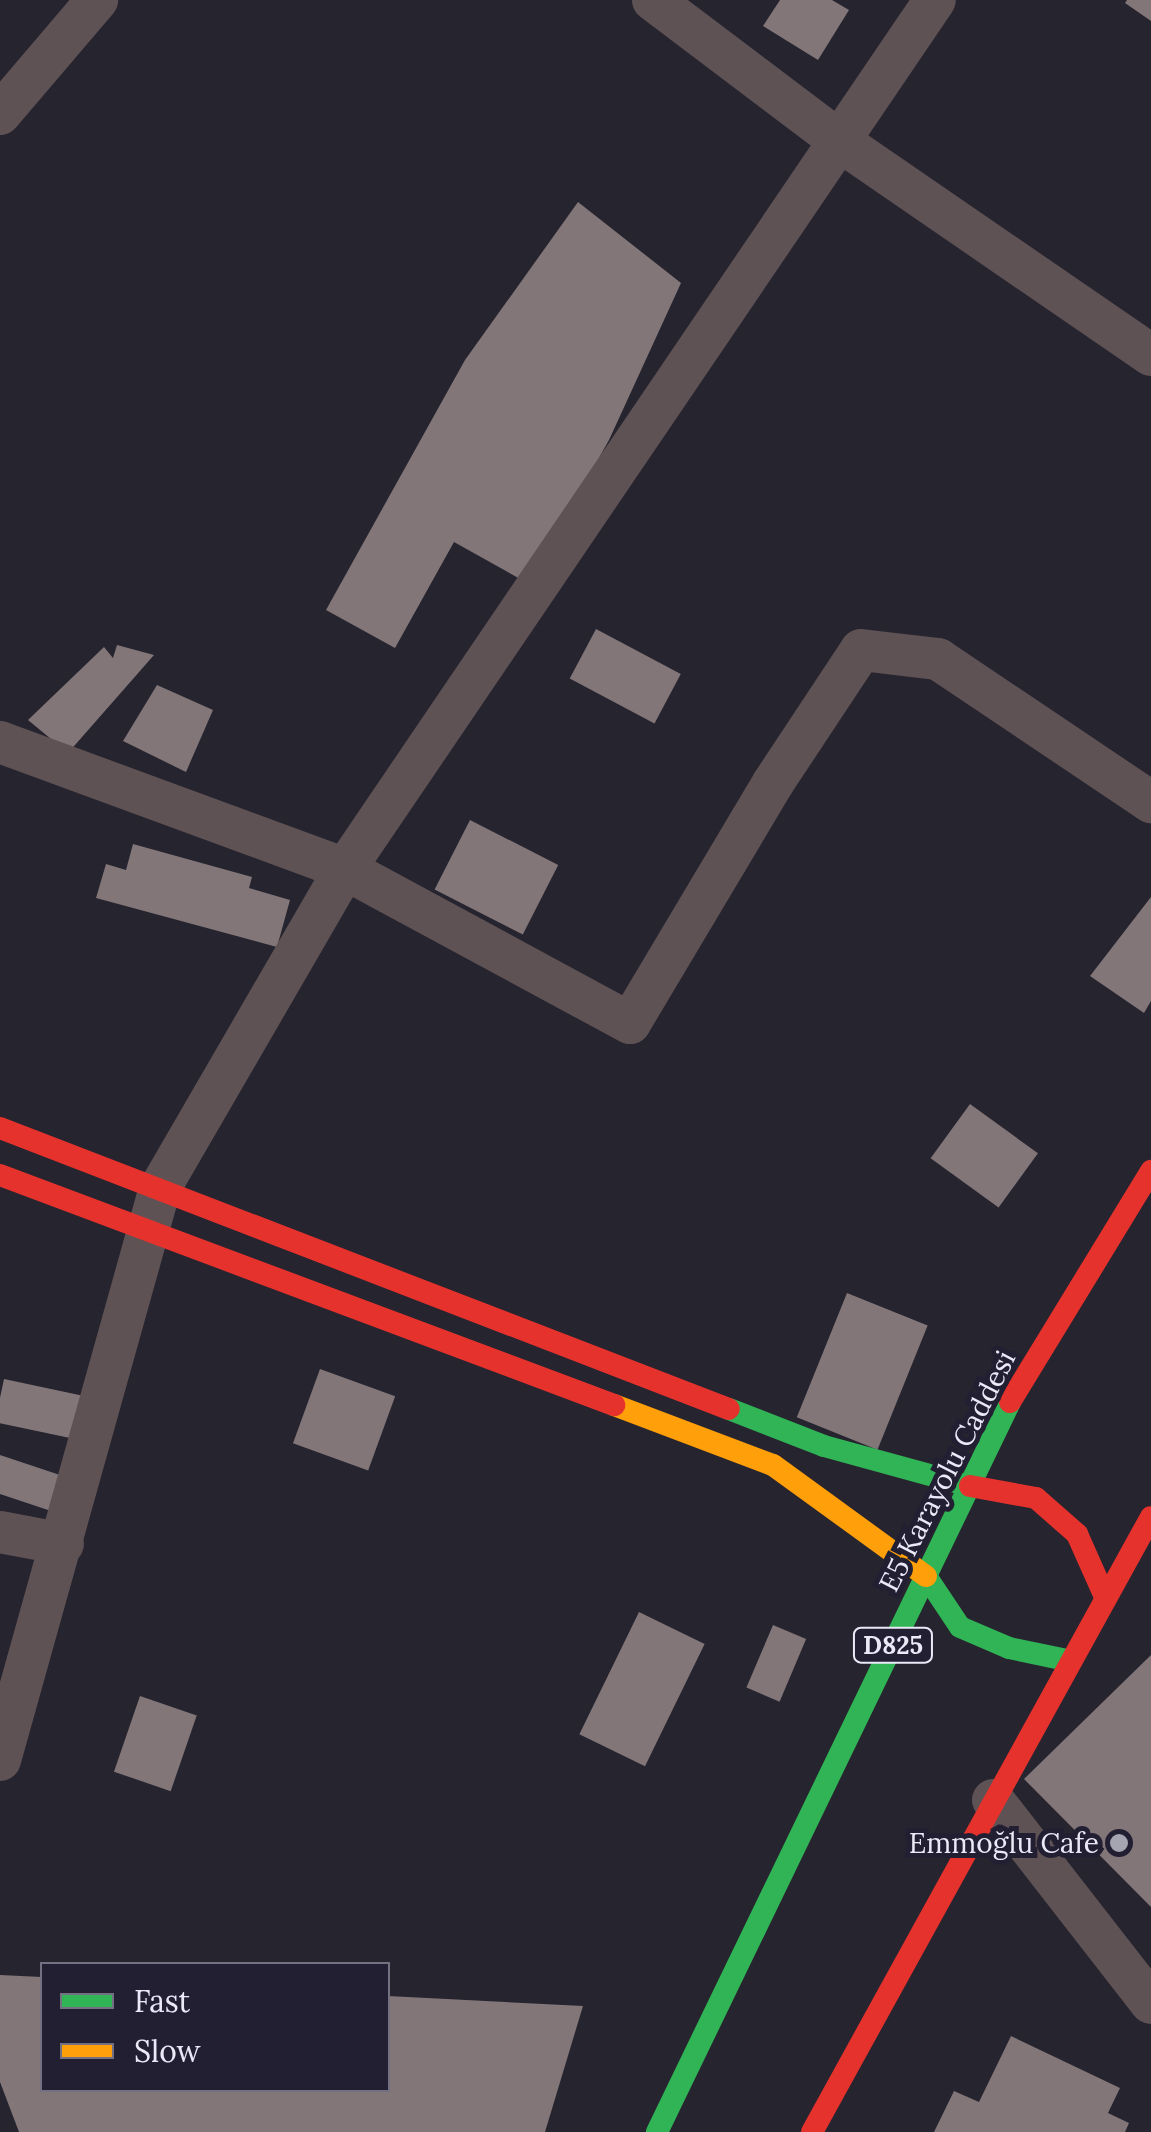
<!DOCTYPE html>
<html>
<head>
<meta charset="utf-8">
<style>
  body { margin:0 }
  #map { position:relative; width:1151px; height:2132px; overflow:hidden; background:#26242f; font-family:Lora,serif }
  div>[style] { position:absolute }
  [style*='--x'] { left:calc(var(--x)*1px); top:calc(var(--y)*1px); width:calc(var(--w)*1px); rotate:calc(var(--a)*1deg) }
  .building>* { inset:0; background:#827678; transform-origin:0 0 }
  .street>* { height:42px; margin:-21px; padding:0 21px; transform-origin:21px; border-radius:21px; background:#5f5254 }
  .fast>* { height:22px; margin:-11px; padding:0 11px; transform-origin:11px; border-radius:11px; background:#30b455 }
  .slow>* { height:22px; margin:-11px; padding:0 11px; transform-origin:11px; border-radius:11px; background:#ff9f0a }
  .jam>* { height:22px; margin:-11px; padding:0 11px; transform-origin:11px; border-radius:11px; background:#e5322d }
  .dots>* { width:28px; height:28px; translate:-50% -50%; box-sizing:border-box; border:5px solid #221f33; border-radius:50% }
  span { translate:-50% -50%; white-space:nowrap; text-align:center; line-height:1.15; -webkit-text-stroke:10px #221f33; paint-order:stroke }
  .shield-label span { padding:2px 8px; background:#221f33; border:2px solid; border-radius:8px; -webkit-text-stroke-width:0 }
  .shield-label { font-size:25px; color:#eae9f7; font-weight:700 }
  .street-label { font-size:28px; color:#eae9f7 }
  .poi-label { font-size:28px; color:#eae9f7 }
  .right { translate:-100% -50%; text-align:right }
  .legend { position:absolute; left:40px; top:1962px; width:350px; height:130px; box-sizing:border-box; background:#221f33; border:2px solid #727081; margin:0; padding:12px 18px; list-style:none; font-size:30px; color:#eae9f7 }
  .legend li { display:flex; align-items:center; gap:20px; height:50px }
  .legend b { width:50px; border:2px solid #727081 }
</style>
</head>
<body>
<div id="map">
  <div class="building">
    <div style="clip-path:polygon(780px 0,832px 0,849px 10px,818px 60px,763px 26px)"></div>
    <div style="clip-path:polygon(1127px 0,1151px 0,1151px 21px,1125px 3px)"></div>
    <div style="clip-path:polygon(578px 202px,681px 283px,609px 440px,529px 584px,454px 542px,395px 648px,326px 610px,465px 360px)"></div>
    <div style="left:596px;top:629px;width:96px;height:56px;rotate:28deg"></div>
    <div style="clip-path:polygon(117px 645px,154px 655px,68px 753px,28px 720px,104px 647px,113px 658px)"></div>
    <div style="clip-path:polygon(157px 685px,213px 710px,186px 772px,123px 741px)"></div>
    <div style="left:470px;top:820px;width:99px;height:78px;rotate:27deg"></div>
    <div style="clip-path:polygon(133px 844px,252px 877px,249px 888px,290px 900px,277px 947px,96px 898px,106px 864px,126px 870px)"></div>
    <div style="clip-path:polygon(1151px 897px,1151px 1001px,1144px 1013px,1090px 976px)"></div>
    <div style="left:970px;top:1104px;width:84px;height:67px;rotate:36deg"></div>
    <div style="left:847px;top:1293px;width:87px;height:134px;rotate:22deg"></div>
    <div style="left:320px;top:1369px;width:80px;height:79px;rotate:20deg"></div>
    <div style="left:4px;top:1379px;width:83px;height:44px;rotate:12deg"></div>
    <div style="clip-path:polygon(0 1455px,66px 1477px,54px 1512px,0 1494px)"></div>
    <div style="left:639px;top:1612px;width:73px;height:136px;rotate:26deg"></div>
    <div style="left:773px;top:1625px;width:36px;height:68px;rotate:23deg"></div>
    <div style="clip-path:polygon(1151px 1655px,1151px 1907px,1024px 1779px)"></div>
    <div style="left:140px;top:1696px;width:60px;height:80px;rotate:19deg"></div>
    <div style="clip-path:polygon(0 1975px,42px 1977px,42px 2090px,388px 2090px,388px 1996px,583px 2006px,545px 2132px,19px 2132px,0 2082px)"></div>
    <div style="clip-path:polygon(1011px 2036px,1120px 2088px,1108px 2113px,1129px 2123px,1125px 2132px,934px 2132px,954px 2091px,979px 2102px)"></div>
  </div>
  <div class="street">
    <div style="--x:653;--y:0;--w:236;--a:37.1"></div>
    <div style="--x:841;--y:142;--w:376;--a:34.5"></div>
    <div style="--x:0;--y:114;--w:150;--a:-49.6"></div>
    <div style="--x:0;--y:742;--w:368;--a:20.2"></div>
    <div style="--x:345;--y:869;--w:324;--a:28.4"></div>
    <div style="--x:630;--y:1023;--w:279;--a:-59.2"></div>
    <div style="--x:773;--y:783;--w:159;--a:-56.5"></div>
    <div style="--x:861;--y:650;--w:78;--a:6.7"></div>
    <div style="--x:938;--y:659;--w:257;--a:33.9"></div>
    <div style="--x:0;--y:1532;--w:64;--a:10.8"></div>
    <div style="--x:0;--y:1760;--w:594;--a:-74.37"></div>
    <div style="--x:160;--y:1188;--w:369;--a:-59.9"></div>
    <div style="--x:345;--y:869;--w:1050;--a:-55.83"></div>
    <div style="--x:993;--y:1800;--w:257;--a:52.1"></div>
  </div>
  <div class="fast">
    <div style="--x:729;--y:1409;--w:102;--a:21.3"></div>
    <div style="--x:824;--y:1446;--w:151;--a:15.3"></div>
    <div style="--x:926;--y:1576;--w:61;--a:56.3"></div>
    <div style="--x:960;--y:1627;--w:53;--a:23.2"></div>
    <div style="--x:1009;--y:1648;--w:63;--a:11.8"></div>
    <div style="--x:657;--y:2132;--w:811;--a:-64.19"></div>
  </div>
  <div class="slow">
    <div style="--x:614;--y:1405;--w:170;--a:20.7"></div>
    <div style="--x:773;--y:1465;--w:189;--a:36"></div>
  </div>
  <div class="jam">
    <div style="--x:0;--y:1128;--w:781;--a:21.08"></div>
    <div style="--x:0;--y:1175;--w:656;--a:20.54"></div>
    <div style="--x:1010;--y:1402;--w:271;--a:-58.6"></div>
    <div style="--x:970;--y:1486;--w:67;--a:10.3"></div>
    <div style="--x:1036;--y:1498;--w:55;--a:41.3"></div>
    <div style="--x:1077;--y:1534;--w:71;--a:66"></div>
    <div style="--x:812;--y:2132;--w:702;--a:-61.14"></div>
  </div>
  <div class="dots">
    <div style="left:1119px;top:1843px;background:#a5a4b1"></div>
  </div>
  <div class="shield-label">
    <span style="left:893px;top:1645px">D825</span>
  </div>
  <div class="street-label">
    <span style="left:947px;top:1471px;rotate:-63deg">E5 Karayolu Caddesi</span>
  </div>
  <div class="poi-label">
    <span class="right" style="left:1099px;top:1843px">Emmoğlu Cafe</span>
  </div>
  <ul class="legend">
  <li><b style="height:12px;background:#30b455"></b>Fast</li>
  <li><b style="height:12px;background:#ff9f0a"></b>Slow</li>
  </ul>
</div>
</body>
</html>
